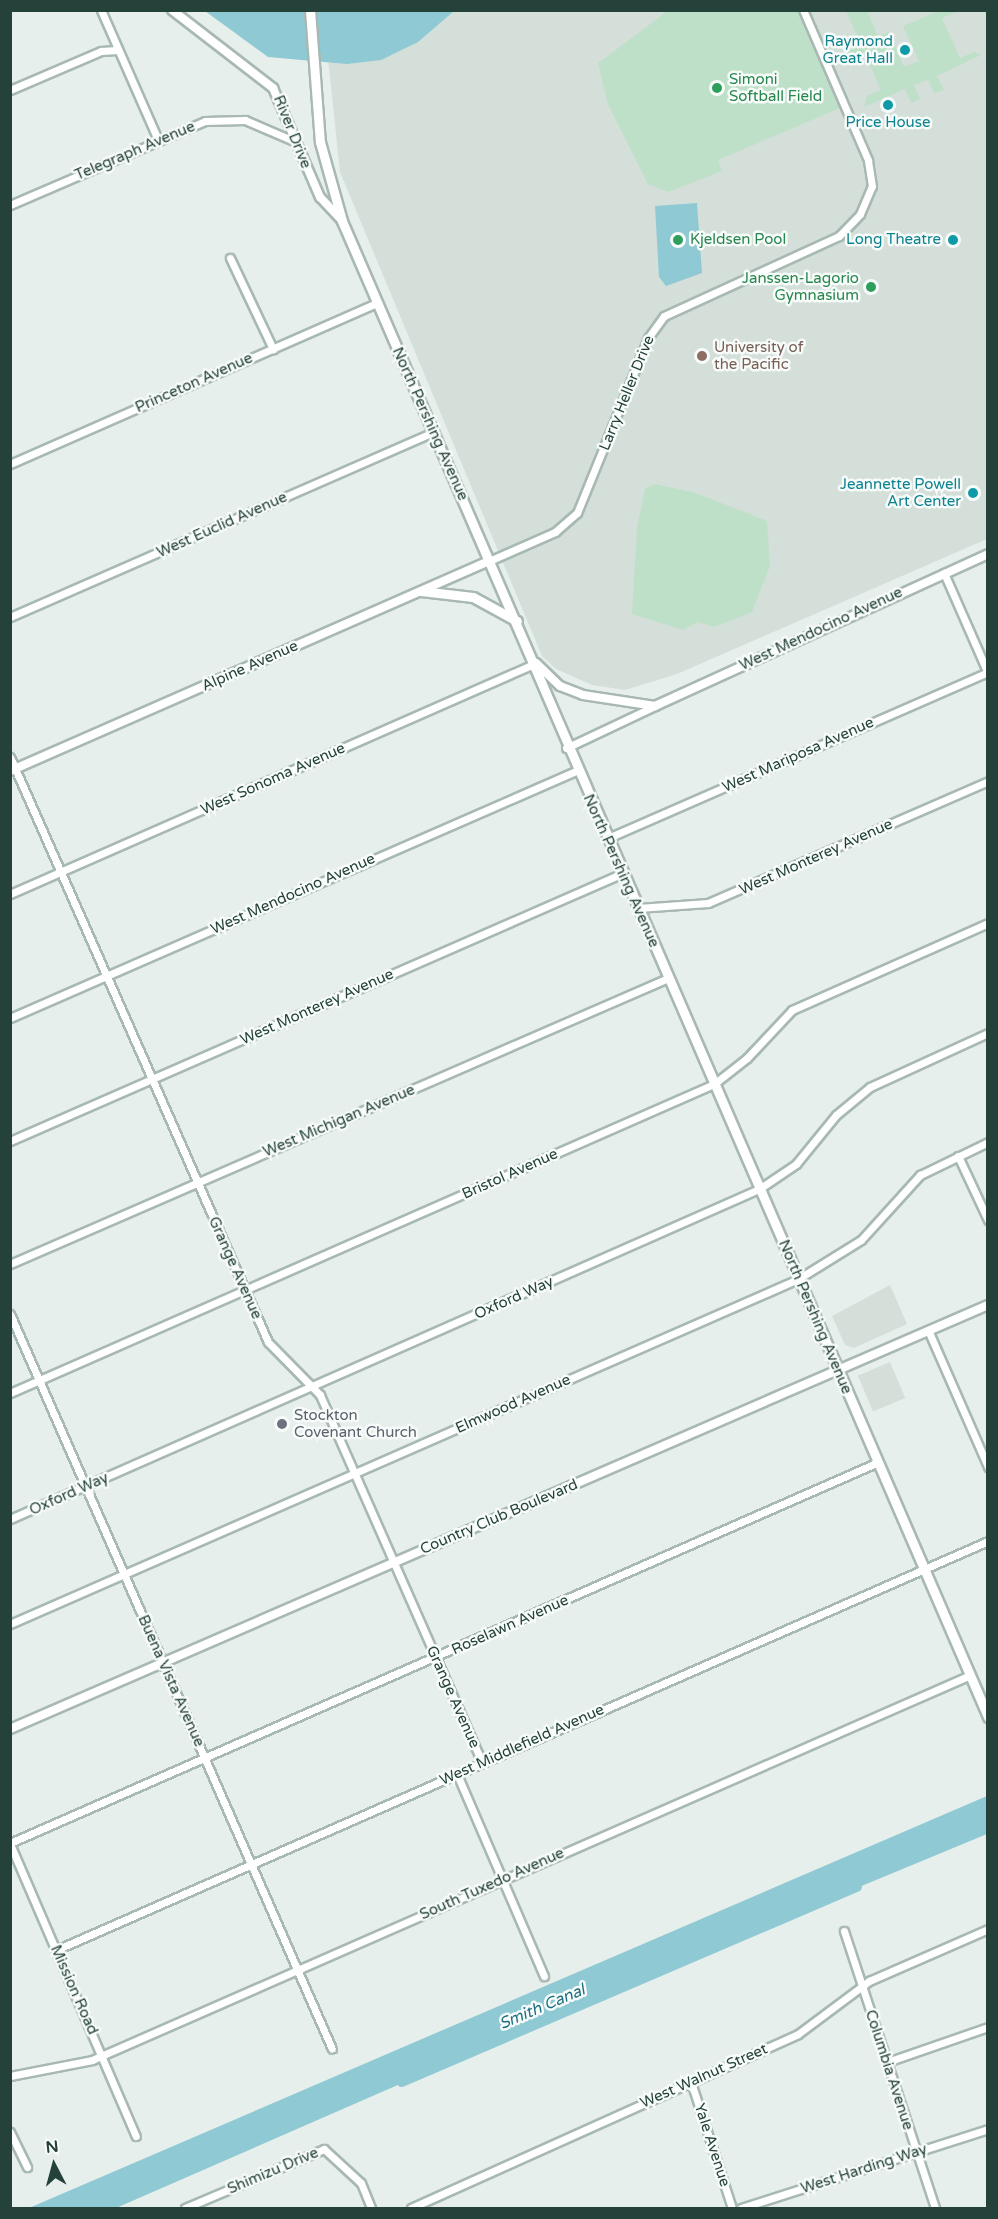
<!DOCTYPE html>
<html>
<head>
<meta charset="utf-8">
<style>
  body { margin:0 }
  #map { position:relative; width:998px; height:2219px; overflow:hidden; background:#e6efeb; font-family:"Varela Round",sans-serif }
  div>[style] { position:absolute }
  [style*='--x'] { left:calc(var(--x)*1px); top:calc(var(--y)*1px); width:calc(var(--w)*1px); rotate:calc(var(--a)*1deg) }
  .built>* { inset:0; background:#d4dfda; transform-origin:0 0 }
  .green>* { inset:0; background:#bfe0c8 }
  .water>* { inset:0; background:#8ec9d4 }
  .canal>* { height:9px; margin:-4.5px; padding:0 4.5px; transform-origin:4.5px; border-radius:4.5px; background:#8ec9d4 }
  .roads { filter:drop-shadow(2px 0 #a8b8b2) drop-shadow(-2px 0 #a8b8b2) drop-shadow(0 2px #a8b8b2) drop-shadow(0 -2px #a8b8b2) }
  .minor>* { height:7px; margin:-3.5px; padding:0 3.5px; transform-origin:3.5px; border-radius:3.5px; background:#fff }
  .tertiary>* { height:8px; margin:-4px; padding:0 4px; transform-origin:4px; border-radius:4px; background:#fff }
  .secondary>* { height:9px; margin:-4.5px; padding:0 4.5px; transform-origin:4.5px; border-radius:4.5px; background:#fff }
  .dots>* { width:16px; height:16px; translate:-50% -50%; box-sizing:border-box; border:3px solid #f7fbf9; border-radius:50% }
  span { translate:-50% -50%; white-space:nowrap; text-align:center; line-height:1.15; -webkit-text-stroke:5px #f7fbf9; paint-order:stroke }
  .culture-label { font-size:15px; color:#0d838f }
  .right { translate:-100% -50%; text-align:right }
  .leisure-label { font-size:15px; color:#27864d }
  .left { translate:0 -50%; text-align:left }
  .street-label { font-size:15px; color:#24423a }
  .education-label { font-size:15px; color:#785e54 }
  .worship-label { font-size:15px; color:#5b616d }
  .water-label { font-size:16px; color:#1c6f80; font-style:italic }
  .frame { position:absolute; inset:0; border:12px solid #24423a; pointer-events:none }
  .north { position:absolute; left:24px; top:2135px; width:60px; height:60px; -webkit-text-stroke:4px #f7fbf9; paint-order:stroke; rotate:354deg; font-size:16px; font-weight:700; line-height:24px; text-align:center; color:#24423a }
  .north::after { content:''; display:block; margin:auto; width:21px; height:27px; background:#24423a; clip-path:polygon(50% 0,100% 100%,50% 72%,0 100%) }
</style>
</head>
<body>
<div id="map">
  <div class="built">
    <div style="clip-path:polygon(323px 11px,987px 11px,987px 539px,677px 674px,625px 690px,592px 685px,556px 669px,542px 656px,340px 172px)"></div>
    <div style="clip-path:polygon(890px 1285px,907px 1324px,854px 1348px,845px 1345px,832px 1316px)"></div>
    <div style="left:890px;top:1362px;width:39px;height:35px;rotate:67deg"></div>
  </div>
  <div class="green">
    <div style="clip-path:polygon(669px 10px,797px 11px,840px 108px,718px 160px,722px 171px,668px 192px,648px 184px,608px 105px,598px 63px)"></div>
    <div style="clip-path:polygon(846px 11px,867px 11px,878px 36px,889px 32px,904px 67px,919px 61px,903px 26px,939px 11px,956px 12px,942px 18px,960px 58px,974px 52px,981px 55px,937px 76px,944px 90px,934px 93px,928px 80px,914px 85px,920px 99px,911px 103px,905px 89px,864px 107px,867px 96px,881px 90px,865px 54px,851px 60px,847px 52px,861px 45px)"></div>
    <div style="clip-path:polygon(655px 484px,696px 493px,767px 521px,770px 566px,752px 612px,714px 627px,698px 622px,683px 630px,632px 614px,637px 527px,645px 489px)"></div>
  </div>
  <div class="water">
    <div style="clip-path:polygon(205px 11px,454px 11px,418px 42px,381px 60px,347px 64px,268px 57px)"></div>
    <div style="clip-path:polygon(697px 203px,702px 273px,666px 286px,659px 277px,655px 206px)"></div>
    <div style="clip-path:polygon(987px 1796px,987px 1834px,707px 1950px,116px 2208px,29px 2208px)"></div>
  </div>
  <div class="canal">
    <div style="--x:401;--y:2082;--w:496;--a:-23.2"></div>
  </div>
  <div class="roads">
    <div class="minor">
      <div style="--x:101;--y:10;--w:142;--a:66.3"></div>
      <div style="--x:10;--y:90;--w:99;--a:-23.2"></div>
      <div style="--x:101;--y:51;--w:16;--a:-4"></div>
      <div style="--x:10;--y:205;--w:212;--a:-23.3"></div>
      <div style="--x:205;--y:121;--w:40;--a:-1.4"></div>
      <div style="--x:245;--y:120;--w:56;--a:23.3"></div>
      <div style="--x:230;--y:258;--w:101;--a:64.7"></div>
      <div style="--x:10;--y:464;--w:401;--a:-23.7"></div>
      <div style="--x:489;--y:561;--w:72;--a:-23.7"></div>
      <div style="--x:555;--y:532;--w:29;--a:-41"></div>
      <div style="--x:577;--y:513;--w:189;--a:-67.9"></div>
      <div style="--x:648;--y:338;--w:27;--a:-54"></div>
      <div style="--x:664;--y:316;--w:192;--a:-24.6"></div>
      <div style="--x:839;--y:236;--w:30;--a:-46"></div>
      <div style="--x:860;--y:214;--w:30;--a:-67"></div>
      <div style="--x:872;--y:186;--w:26;--a:-99"></div>
      <div style="--x:868;--y:160;--w:163;--a:-113.4"></div>
      <div style="--x:944;--y:573;--w:109;--a:66.3"></div>
      <div style="--x:10;--y:617;--w:463;--a:-23.6"></div>
      <div style="--x:566;--y:748;--w:98;--a:-25.3"></div>
      <div style="--x:10;--y:757;--w:639;--a:66.2"></div>
      <div style="--x:268;--y:1342;--w:74;--a:45.5"></div>
      <div style="--x:320;--y:1395;--w:402;--a:66.2"></div>
      <div style="--x:608;--y:838;--w:415;--a:-23.6"></div>
      <div style="--x:10;--y:894;--w:574;--a:-23.71"></div>
      <div style="--x:638;--y:908;--w:70;--a:-4.1"></div>
      <div style="--x:708;--y:903;--w:305;--a:-23.5"></div>
      <div style="--x:10;--y:1018;--w:618;--a:-23.58"></div>
      <div style="--x:10;--y:1141;--w:669;--a:-23.61"></div>
      <div style="--x:958;--y:1156;--w:71;--a:64.9"></div>
      <div style="--x:10;--y:1264;--w:717;--a:-23.49"></div>
      <div style="--x:10;--y:1314;--w:802;--a:66.34"></div>
      <div style="--x:928;--y:1330;--w:150;--a:66.3"></div>
      <div style="--x:10;--y:1393;--w:769;--a:-23.7"></div>
      <div style="--x:714;--y:1084;--w:42;--a:-38.2"></div>
      <div style="--x:747;--y:1058;--w:66;--a:-46.8"></div>
      <div style="--x:792;--y:1010;--w:214;--a:-23.9"></div>
      <div style="--x:10;--y:1519;--w:818;--a:-23.78"></div>
      <div style="--x:759;--y:1189;--w:45;--a:-34"></div>
      <div style="--x:796;--y:1164;--w:63;--a:-50.8"></div>
      <div style="--x:836;--y:1115;--w:44;--a:-39.5"></div>
      <div style="--x:870;--y:1087;--w:130;--a:-24.6"></div>
      <div style="--x:10;--y:1624;--w:860;--a:-23.64"></div>
      <div style="--x:798;--y:1279;--w:74;--a:-31.8"></div>
      <div style="--x:861;--y:1240;--w:88;--a:-47.8"></div>
      <div style="--x:920;--y:1175;--w:76;--a:-25.9"></div>
      <div style="--x:457;--y:1774;--w:220;--a:66.7"></div>
      <div style="--x:10;--y:1843;--w:946;--a:-23.69"></div>
      <div style="--x:10;--y:1844;--w:318;--a:66.7"></div>
      <div style="--x:844;--y:1931;--w:292;--a:71.8"></div>
      <div style="--x:56;--y:1950;--w:1018;--a:-23.69"></div>
      <div style="--x:887;--y:2062;--w:107;--a:-19.1"></div>
      <div style="--x:10;--y:2076;--w:84;--a:-11"></div>
      <div style="--x:92;--y:2060;--w:956;--a:-23.67"></div>
      <div style="--x:691;--y:2082;--w:133;--a:72"></div>
      <div style="--x:10;--y:2132;--w:39;--a:64"></div>
      <div style="--x:185;--y:2208;--w:151;--a:-23"></div>
      <div style="--x:324;--y:2149;--w:50;--a:42.6"></div>
      <div style="--x:361;--y:2183;--w:27;--a:68"></div>
      <div style="--x:411;--y:2208;--w:424;--a:-24.2"></div>
      <div style="--x:798;--y:2034;--w:89;--a:-36.7"></div>
      <div style="--x:869;--y:1981;--w:130;--a:-23.6"></div>
      <div style="--x:741;--y:2208;--w:259;--a:-17.7"></div>
    </div>
    <div class="tertiary">
      <div style="--x:172;--y:10;--w:128;--a:37.7"></div>
      <div style="--x:273;--y:88;--w:119;--a:66.7"></div>
      <div style="--x:320;--y:197;--w:33;--a:47"></div>
      <div style="--x:536;--y:663;--w:33;--a:44"></div>
      <div style="--x:560;--y:686;--w:25;--a:21"></div>
      <div style="--x:583;--y:695;--w:73;--a:8.7"></div>
      <div style="--x:655;--y:706;--w:366;--a:-24.5"></div>
      <div style="--x:10;--y:771;--w:523;--a:-23.67"></div>
      <div style="--x:10;--y:1729;--w:1066;--a:-23.44"></div>
    </div>
    <div class="secondary">
      <div style="--x:310;--y:10;--w:132;--a:85.7"></div>
      <div style="--x:320;--y:142;--w:82;--a:74.4"></div>
      <div style="--x:342;--y:221;--w:1630;--a:66.64"></div>
      <div style="--x:421;--y:591;--w:52;--a:6.6"></div>
      <div style="--x:473;--y:597;--w:50;--a:28.6"></div>
    </div>
  </div>
  <div class="dots">
    <div style="left:905px;top:50px;background:#0f9aa8"></div>
    <div style="left:717px;top:88px;background:#2e9e5b"></div>
    <div style="left:888px;top:105px;background:#0f9aa8"></div>
    <div style="left:678px;top:240px;background:#2e9e5b"></div>
    <div style="left:953px;top:240px;background:#0f9aa8"></div>
    <div style="left:871px;top:287px;background:#2e9e5b"></div>
    <div style="left:702px;top:356px;background:#8d6e63"></div>
    <div style="left:973px;top:493px;background:#0f9aa8"></div>
    <div style="left:282px;top:1424px;background:#6b7280"></div>
  </div>
  <div class="culture-label">
    <span class="right" style="left:893px;top:50px">Raymond<br>Great Hall</span>
    <span style="left:888px;top:123px">Price House</span>
    <span class="right" style="left:941px;top:240px">Long Theatre</span>
    <span class="right" style="left:961px;top:493px">Jeannette Powell<br>Art Center</span>
  </div>
  <div class="leisure-label">
    <span class="left" style="left:729px;top:88px">Simoni<br>Softball Field</span>
    <span class="left" style="left:690px;top:240px">Kjeldsen Pool</span>
    <span class="right" style="left:859px;top:287px">Janssen-Lagorio<br>Gymnasium</span>
  </div>
  <div class="street-label">
    <span style="left:292px;top:132px;rotate:68deg">River Drive</span>
    <span style="left:135px;top:151px;rotate:-23deg">Telegraph Avenue</span>
    <span style="left:194px;top:383px;rotate:-24deg">Princeton Avenue</span>
    <span style="left:627px;top:393px;rotate:-68deg">Larry Heller Drive</span>
    <span style="left:430px;top:424px;rotate:66deg">North Pershing Avenue</span>
    <span style="left:222px;top:525px;rotate:-24deg">West Euclid Avenue</span>
    <span style="left:821px;top:629px;rotate:-25deg">West Mendocino Avenue</span>
    <span style="left:250px;top:666px;rotate:-24deg">Alpine Avenue</span>
    <span style="left:798px;top:755px;rotate:-24deg">West Mariposa Avenue</span>
    <span style="left:273px;top:779px;rotate:-24deg">West Sonoma Avenue</span>
    <span style="left:816px;top:857px;rotate:-24deg">West Monterey Avenue</span>
    <span style="left:621px;top:871px;rotate:66deg">North Pershing Avenue</span>
    <span style="left:293px;top:894px;rotate:-24deg">West Mendocino Avenue</span>
    <span style="left:317px;top:1007px;rotate:-24deg">West Monterey Avenue</span>
    <span style="left:339px;top:1121px;rotate:-23deg">West Michigan Avenue</span>
    <span style="left:510px;top:1174px;rotate:-24deg">Bristol Avenue</span>
    <span style="left:235px;top:1268px;rotate:66deg">Grange Avenue</span>
    <span style="left:514px;top:1298px;rotate:-24deg">Oxford Way</span>
    <span style="left:815px;top:1317px;rotate:67deg">North Pershing Avenue</span>
    <span style="left:513px;top:1404px;rotate:-24deg">Elmwood Avenue</span>
    <span style="left:69px;top:1494px;rotate:-24deg">Oxford Way</span>
    <span style="left:499px;top:1517px;rotate:-23deg">Country Club Boulevard</span>
    <span style="left:510px;top:1625px;rotate:-24deg">Roselawn Avenue</span>
    <span style="left:171px;top:1681px;rotate:66deg">Buena Vista Avenue</span>
    <span style="left:453px;top:1697px;rotate:66deg">Grange Avenue</span>
    <span style="left:522px;top:1745px;rotate:-24deg">West Middlefield Avenue</span>
    <span style="left:492px;top:1884px;rotate:-24deg">South Tuxedo Avenue</span>
    <span style="left:74px;top:1990px;rotate:66deg">Mission Road</span>
    <span style="left:889px;top:2070px;rotate:72deg">Columbia Avenue</span>
    <span style="left:704px;top:2076px;rotate:-24deg">West Walnut Street</span>
    <span style="left:712px;top:2145px;rotate:72deg">Yale Avenue</span>
    <span style="left:864px;top:2169px;rotate:-18deg">West Harding Way</span>
    <span style="left:273px;top:2171px;rotate:-23deg">Shimizu Drive</span>
  </div>
  <div class="education-label">
    <span class="left" style="left:714px;top:356px">University of<br>the Pacific</span>
  </div>
  <div class="worship-label">
    <span class="left" style="left:294px;top:1424px">Stockton<br>Covenant Church</span>
  </div>
  <div class="water-label">
    <span style="left:542px;top:2007px;rotate:-23deg">Smith Canal</span>
  </div>
  <div class="frame"></div>
  <div class="north">N</div>
</div>
</body>
</html>
